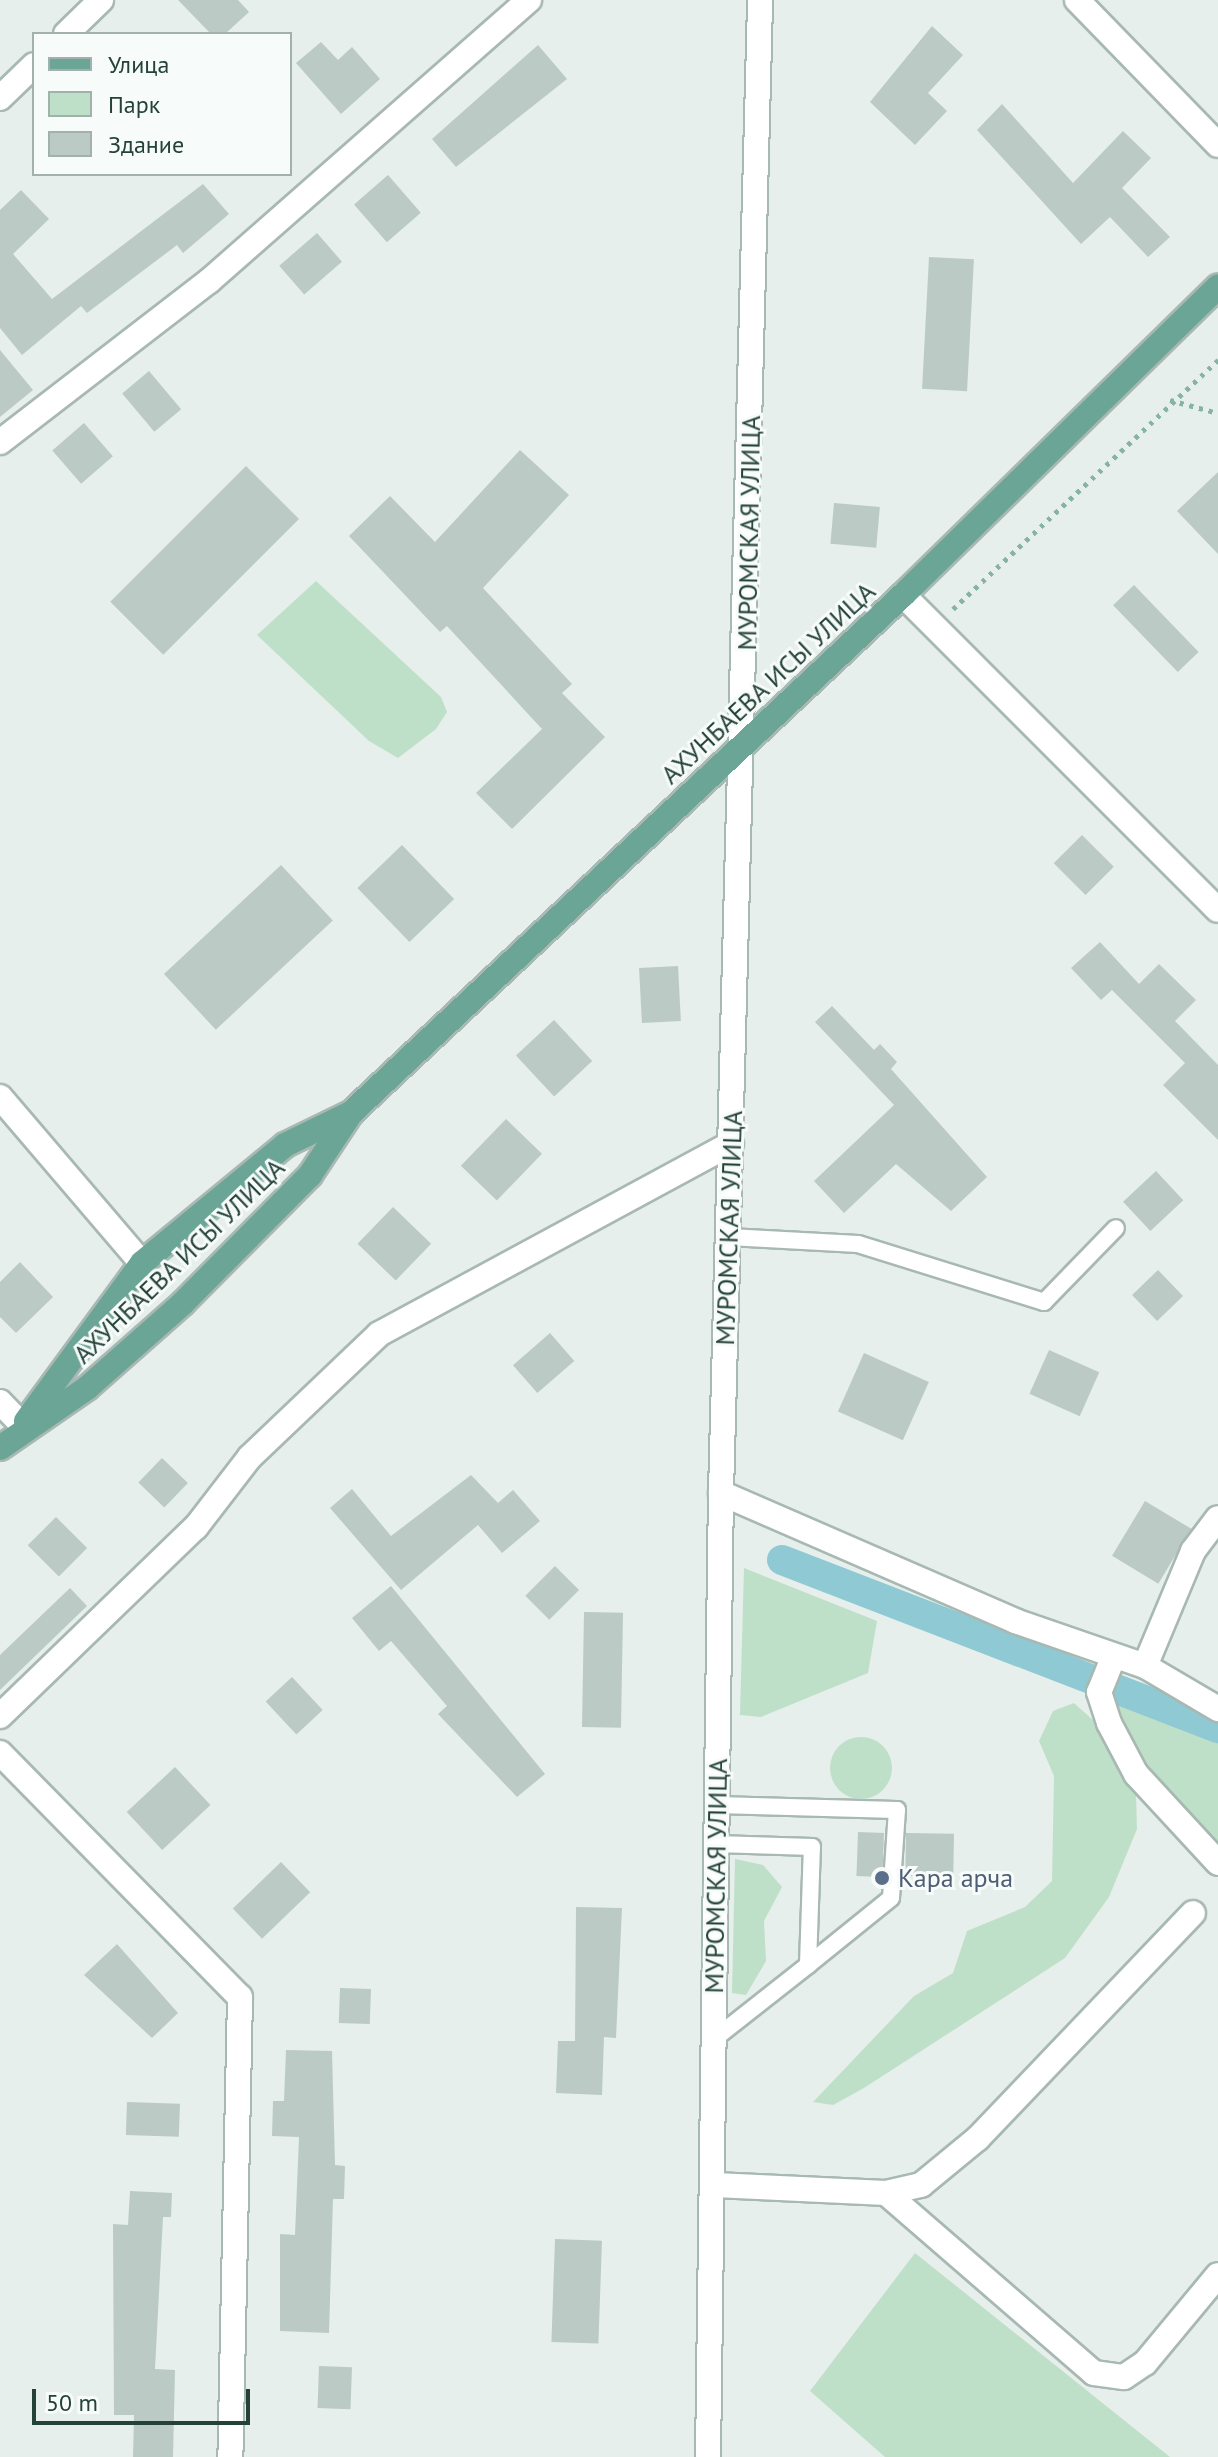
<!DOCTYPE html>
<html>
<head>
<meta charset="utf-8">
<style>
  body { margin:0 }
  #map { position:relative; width:1218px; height:2457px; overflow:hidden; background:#e6efeb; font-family:"PT Sans",sans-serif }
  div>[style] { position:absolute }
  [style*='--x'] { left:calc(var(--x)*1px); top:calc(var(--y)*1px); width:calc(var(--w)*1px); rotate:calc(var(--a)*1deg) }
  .green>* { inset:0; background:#bfe0c8 }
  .round { border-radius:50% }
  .canal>* { height:30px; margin:-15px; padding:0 15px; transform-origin:15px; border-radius:15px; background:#8ec9d4 }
  .building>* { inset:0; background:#bbcac4; transform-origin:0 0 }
  .path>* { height:5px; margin-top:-2.5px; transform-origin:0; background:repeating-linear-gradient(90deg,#86b3a5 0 4px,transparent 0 10px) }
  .roads { filter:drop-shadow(2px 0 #a8b8b2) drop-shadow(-2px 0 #a8b8b2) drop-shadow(0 2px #a8b8b2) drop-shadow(0 -2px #a8b8b2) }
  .lane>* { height:16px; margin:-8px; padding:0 8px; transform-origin:8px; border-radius:8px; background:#fff }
  .street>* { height:24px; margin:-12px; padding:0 12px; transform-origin:12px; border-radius:12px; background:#fff }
  .secondary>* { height:24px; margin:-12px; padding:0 12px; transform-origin:12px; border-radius:12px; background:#fff }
  .primary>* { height:24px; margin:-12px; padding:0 12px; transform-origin:12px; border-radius:12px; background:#6aa596 }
  .dots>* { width:22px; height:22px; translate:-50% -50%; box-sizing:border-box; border:4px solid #f7fbf9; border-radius:50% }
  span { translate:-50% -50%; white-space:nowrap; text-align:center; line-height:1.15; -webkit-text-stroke:6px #f7fbf9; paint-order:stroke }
  .street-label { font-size:26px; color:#24423a }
  .service-label { font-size:26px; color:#4e5e75 }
  .left { translate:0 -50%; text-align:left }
  .legend { position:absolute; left:32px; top:32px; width:260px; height:144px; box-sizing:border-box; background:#f7fbf9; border:2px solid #a3b1ad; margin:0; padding:10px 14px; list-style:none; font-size:24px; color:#24423a }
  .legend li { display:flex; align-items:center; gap:16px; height:40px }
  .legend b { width:40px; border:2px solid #a3b1ad }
  .scale { position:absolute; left:32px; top:2389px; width:218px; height:36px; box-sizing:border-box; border:4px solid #24423a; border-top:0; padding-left:10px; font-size:24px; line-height:28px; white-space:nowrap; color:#24423a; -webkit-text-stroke:6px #f7fbf9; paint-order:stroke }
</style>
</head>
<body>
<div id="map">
  <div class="green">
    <div style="clip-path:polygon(316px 581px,441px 697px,447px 712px,436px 729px,398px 758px,369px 741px,257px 635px)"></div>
    <div style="clip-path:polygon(744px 1568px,877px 1621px,868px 1673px,761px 1717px,740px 1715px)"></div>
    <div style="clip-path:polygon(1113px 1693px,1218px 1738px,1218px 1849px,1162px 1790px,1125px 1734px)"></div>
    <div style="clip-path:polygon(1074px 1703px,1093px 1720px,1136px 1794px,1137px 1829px,1109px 1897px,1065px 1958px,864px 2088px,833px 2105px,813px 2102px,914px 1996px,953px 1973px,967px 1931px,1025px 1907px,1052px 1881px,1054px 1776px,1039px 1741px,1053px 1711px)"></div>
    <div class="round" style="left:830px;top:1737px;width:62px;height:62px"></div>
    <div style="clip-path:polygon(735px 1859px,763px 1865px,782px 1887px,764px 1921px,766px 1961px,746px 1995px,732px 1993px)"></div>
    <div style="clip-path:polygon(915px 2253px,1170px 2457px,885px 2457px,810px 2391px)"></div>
  </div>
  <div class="canal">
    <div style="--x:782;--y:1560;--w:467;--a:21.1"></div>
  </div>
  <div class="building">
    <div style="clip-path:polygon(178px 0,238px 0,249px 12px,225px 34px,211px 34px)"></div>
    <div style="clip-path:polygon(932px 26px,963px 55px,928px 93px,947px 111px,915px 145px,870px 102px)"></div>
    <div style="clip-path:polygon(321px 42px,338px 60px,352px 47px,380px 79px,341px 114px,296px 63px)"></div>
    <div style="clip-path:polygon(538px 45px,567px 79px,456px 167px,432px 139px)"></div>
    <div style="clip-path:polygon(1002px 104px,1073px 183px,1123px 131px,1151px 158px,1122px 188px,1170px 237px,1148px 257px,1110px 217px,1081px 244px,977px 130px)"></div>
    <div style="left:388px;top:175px;width:50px;height:45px;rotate:49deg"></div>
    <div style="clip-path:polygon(203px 184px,229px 214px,183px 253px,177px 245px,87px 313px,81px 306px,22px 355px,0 328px,0 210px,21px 190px,49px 219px,13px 254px,52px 299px)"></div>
    <div style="left:317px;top:233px;width:38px;height:50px;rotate:49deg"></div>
    <div style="left:929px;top:257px;width:45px;height:132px;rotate:3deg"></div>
    <div style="clip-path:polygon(0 350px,33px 390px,0 417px)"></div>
    <div style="left:149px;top:371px;width:50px;height:35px;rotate:50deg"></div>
    <div style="left:84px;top:423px;width:44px;height:42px;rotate:49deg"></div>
    <div style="clip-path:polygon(520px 450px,569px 495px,483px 588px,572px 684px,562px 693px,605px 737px,512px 829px,476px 793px,542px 729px,447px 626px,440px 632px,349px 536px,390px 496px,435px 542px)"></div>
    <div style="left:246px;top:466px;width:75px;height:192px;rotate:45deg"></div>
    <div style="clip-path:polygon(1218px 472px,1218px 554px,1177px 511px)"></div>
    <div style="left:834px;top:503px;width:46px;height:41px;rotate:5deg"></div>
    <div style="left:1134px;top:585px;width:93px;height:29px;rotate:46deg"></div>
    <div style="left:1082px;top:835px;width:45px;height:40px;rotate:45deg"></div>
    <div style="left:402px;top:845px;width:75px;height:62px;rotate:46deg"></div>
    <div style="left:281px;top:865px;width:76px;height:160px;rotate:47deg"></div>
    <div style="clip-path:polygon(1100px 942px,1139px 984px,1159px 964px,1196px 1000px,1175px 1021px,1218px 1065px,1218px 1140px,1163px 1085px,1185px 1063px,1112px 990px,1101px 1000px,1071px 968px)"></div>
    <div style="left:678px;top:966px;width:55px;height:39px;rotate:87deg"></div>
    <div style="clip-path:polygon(832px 1006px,874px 1050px,880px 1044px,897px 1062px,891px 1069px,987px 1177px,951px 1211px,896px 1164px,844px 1213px,814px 1181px,894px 1105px,815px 1022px)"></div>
    <div style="left:554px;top:1020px;width:56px;height:52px;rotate:47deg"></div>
    <div style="left:506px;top:1119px;width:50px;height:65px;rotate:44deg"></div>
    <div style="left:1156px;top:1171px;width:40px;height:45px;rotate:47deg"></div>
    <div style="left:393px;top:1207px;width:53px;height:51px;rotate:44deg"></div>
    <div style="clip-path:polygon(20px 1262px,53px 1297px,16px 1333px,0 1317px,0 1282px)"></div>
    <div style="left:1158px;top:1270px;width:36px;height:36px;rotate:46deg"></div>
    <div style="left:550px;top:1333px;width:37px;height:49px;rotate:49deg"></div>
    <div style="left:1049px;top:1350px;width:55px;height:48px;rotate:24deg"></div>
    <div style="left:864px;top:1353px;width:71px;height:64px;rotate:24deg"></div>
    <div style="left:162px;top:1458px;width:36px;height:34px;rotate:44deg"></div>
    <div style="clip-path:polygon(471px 1475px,498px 1503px,513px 1490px,540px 1521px,502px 1553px,478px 1525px,401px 1590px,330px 1508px,352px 1489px,391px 1536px)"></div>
    <div style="left:1145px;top:1501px;width:54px;height:64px;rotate:31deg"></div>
    <div style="left:56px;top:1517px;width:44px;height:40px;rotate:45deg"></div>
    <div style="left:555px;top:1566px;width:34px;height:42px;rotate:45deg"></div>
    <div style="clip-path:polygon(391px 1586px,545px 1774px,517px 1797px,438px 1714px,447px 1706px,391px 1641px,379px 1651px,352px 1618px)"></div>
    <div style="clip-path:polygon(70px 1588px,87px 1606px,0 1690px,0 1655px)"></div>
    <div style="left:584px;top:1612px;width:39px;height:115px;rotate:1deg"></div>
    <div style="left:292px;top:1677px;width:45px;height:36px;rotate:47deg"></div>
    <div style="left:175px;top:1767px;width:52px;height:66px;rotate:47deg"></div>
    <div style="left:858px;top:1832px;width:26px;height:44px;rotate:2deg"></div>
    <div style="left:906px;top:1833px;width:48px;height:43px;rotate:1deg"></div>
    <div style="left:281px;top:1862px;width:42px;height:67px;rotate:46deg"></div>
    <div style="clip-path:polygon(576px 1907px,622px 1908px,616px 2038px,604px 2037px,602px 2095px,556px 2093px,558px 2041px,575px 2041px)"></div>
    <div style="clip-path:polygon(117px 1944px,178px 2013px,152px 2038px,84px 1975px)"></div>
    <div style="left:340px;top:1988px;width:31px;height:35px;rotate:2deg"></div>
    <div style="clip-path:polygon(286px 2050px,332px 2051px,335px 2165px,345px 2166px,344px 2199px,333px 2199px,329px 2333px,280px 2331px,280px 2234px,295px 2235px,299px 2137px,272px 2136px,273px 2101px,284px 2101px)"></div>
    <div style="left:127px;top:2102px;width:53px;height:33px;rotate:2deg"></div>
    <div style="clip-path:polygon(130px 2191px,172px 2193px,171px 2217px,163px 2217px,155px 2369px,175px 2370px,173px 2457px,133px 2457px,134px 2415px,114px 2415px,113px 2224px,128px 2225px)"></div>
    <div style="left:555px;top:2239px;width:47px;height:103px;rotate:2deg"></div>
    <div style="left:319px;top:2366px;width:33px;height:42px;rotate:2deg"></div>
  </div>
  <div class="path">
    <div style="--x:1170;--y:400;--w:50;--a:15.2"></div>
    <div style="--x:953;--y:609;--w:364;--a:-43.2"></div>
  </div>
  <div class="roads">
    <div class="lane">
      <div style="--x:729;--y:1237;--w:129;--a:3.1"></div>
      <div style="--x:858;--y:1244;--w:195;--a:17.3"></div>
      <div style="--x:1044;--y:1302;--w:103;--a:-45.8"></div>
      <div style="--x:716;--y:1805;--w:181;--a:1.6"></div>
      <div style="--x:897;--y:1810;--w:88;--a:93.9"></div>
      <div style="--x:891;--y:1898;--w:107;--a:141.1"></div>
      <div style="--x:714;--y:2039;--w:120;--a:-38.2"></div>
      <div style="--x:808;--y:1965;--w:118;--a:-88.1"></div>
      <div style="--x:812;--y:1847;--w:96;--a:-178.2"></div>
    </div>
    <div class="street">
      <div style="--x:1077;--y:0;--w:202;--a:45.8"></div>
      <div style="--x:66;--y:34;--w:49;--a:-44.2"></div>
      <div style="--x:0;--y:98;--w:47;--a:-44.1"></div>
      <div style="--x:0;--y:442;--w:264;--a:-37.6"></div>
      <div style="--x:209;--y:281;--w:426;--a:-41.3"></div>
      <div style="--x:903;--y:595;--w:445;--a:45"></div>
      <div style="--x:0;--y:1097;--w:218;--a:49.5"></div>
      <div style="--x:0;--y:1402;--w:33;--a:46"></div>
      <div style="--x:721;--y:1493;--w:321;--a:23.5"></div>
      <div style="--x:1015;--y:1621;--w:138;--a:19.1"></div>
      <div style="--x:1145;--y:1666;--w:85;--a:30.5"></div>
      <div style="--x:1113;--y:1658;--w:37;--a:112"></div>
      <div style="--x:1099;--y:1692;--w:33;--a:72"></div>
      <div style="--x:1109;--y:1723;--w:58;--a:62.1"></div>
      <div style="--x:1136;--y:1774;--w:121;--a:47.3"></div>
      <div style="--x:1145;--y:1666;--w:125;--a:-67.3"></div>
      <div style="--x:1193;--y:1551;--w:41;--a:-52.9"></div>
      <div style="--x:0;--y:1716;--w:272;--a:-44"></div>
      <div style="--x:196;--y:1527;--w:88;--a:-52.4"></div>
      <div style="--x:250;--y:1457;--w:178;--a:-43.6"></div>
      <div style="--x:379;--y:1334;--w:400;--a:-28.4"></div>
      <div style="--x:0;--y:1753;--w:342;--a:45.5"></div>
      <div style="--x:240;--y:1997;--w:460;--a:91.2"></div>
      <div style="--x:715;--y:2185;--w:171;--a:2.7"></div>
      <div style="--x:886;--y:2193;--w:36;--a:-13"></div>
      <div style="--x:921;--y:2185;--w:74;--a:-39.5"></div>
      <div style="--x:978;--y:2138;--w:311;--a:-46.3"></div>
      <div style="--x:886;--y:2193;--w:275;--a:40.9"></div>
      <div style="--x:1094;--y:2373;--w:30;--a:8"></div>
      <div style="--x:1124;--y:2377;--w:25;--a:-34"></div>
      <div style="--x:1145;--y:2363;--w:114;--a:-50.3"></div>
    </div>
    <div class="secondary">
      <div style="--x:708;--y:2457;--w:964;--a:-89.23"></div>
      <div style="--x:721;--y:1493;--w:1494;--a:-88.5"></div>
    </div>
    <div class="primary">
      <div style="--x:26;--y:1421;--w:196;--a:-53.7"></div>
      <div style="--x:142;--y:1263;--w:185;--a:-39.5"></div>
      <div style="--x:285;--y:1145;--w:73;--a:-25.9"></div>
      <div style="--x:0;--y:1448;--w:106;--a:-34.6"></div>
      <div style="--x:87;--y:1388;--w:128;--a:-41.5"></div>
      <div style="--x:183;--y:1303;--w:180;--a:-45.2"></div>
      <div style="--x:310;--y:1175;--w:74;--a:-56.5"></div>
      <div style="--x:351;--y:1113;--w:757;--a:-43.18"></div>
      <div style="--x:903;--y:595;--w:441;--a:-44.4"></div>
    </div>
  </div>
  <div class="dots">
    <div style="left:882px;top:1878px;background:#5c6f8a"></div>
  </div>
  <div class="street-label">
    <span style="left:749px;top:533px;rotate:-89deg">МУРОМСКАЯ УЛИЦА</span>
    <span style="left:768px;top:683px;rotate:-43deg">АХУНБАЕВА ИСЫ УЛИЦА</span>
    <span style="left:729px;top:1228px;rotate:-88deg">МУРОМСКАЯ УЛИЦА</span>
    <span style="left:179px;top:1261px;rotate:-44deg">АХУНБАЕВА ИСЫ УЛИЦА</span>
    <span style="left:716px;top:1876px;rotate:-89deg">МУРОМСКАЯ УЛИЦА</span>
  </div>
  <div class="service-label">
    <span class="left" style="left:898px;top:1878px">Кара арча</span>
  </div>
  <ul class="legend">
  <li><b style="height:10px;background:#6aa596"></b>Улица</li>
  <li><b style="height:22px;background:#bfe0c8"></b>Парк</li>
  <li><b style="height:22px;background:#bbcac4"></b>Здание</li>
  </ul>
  <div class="scale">50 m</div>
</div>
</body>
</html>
